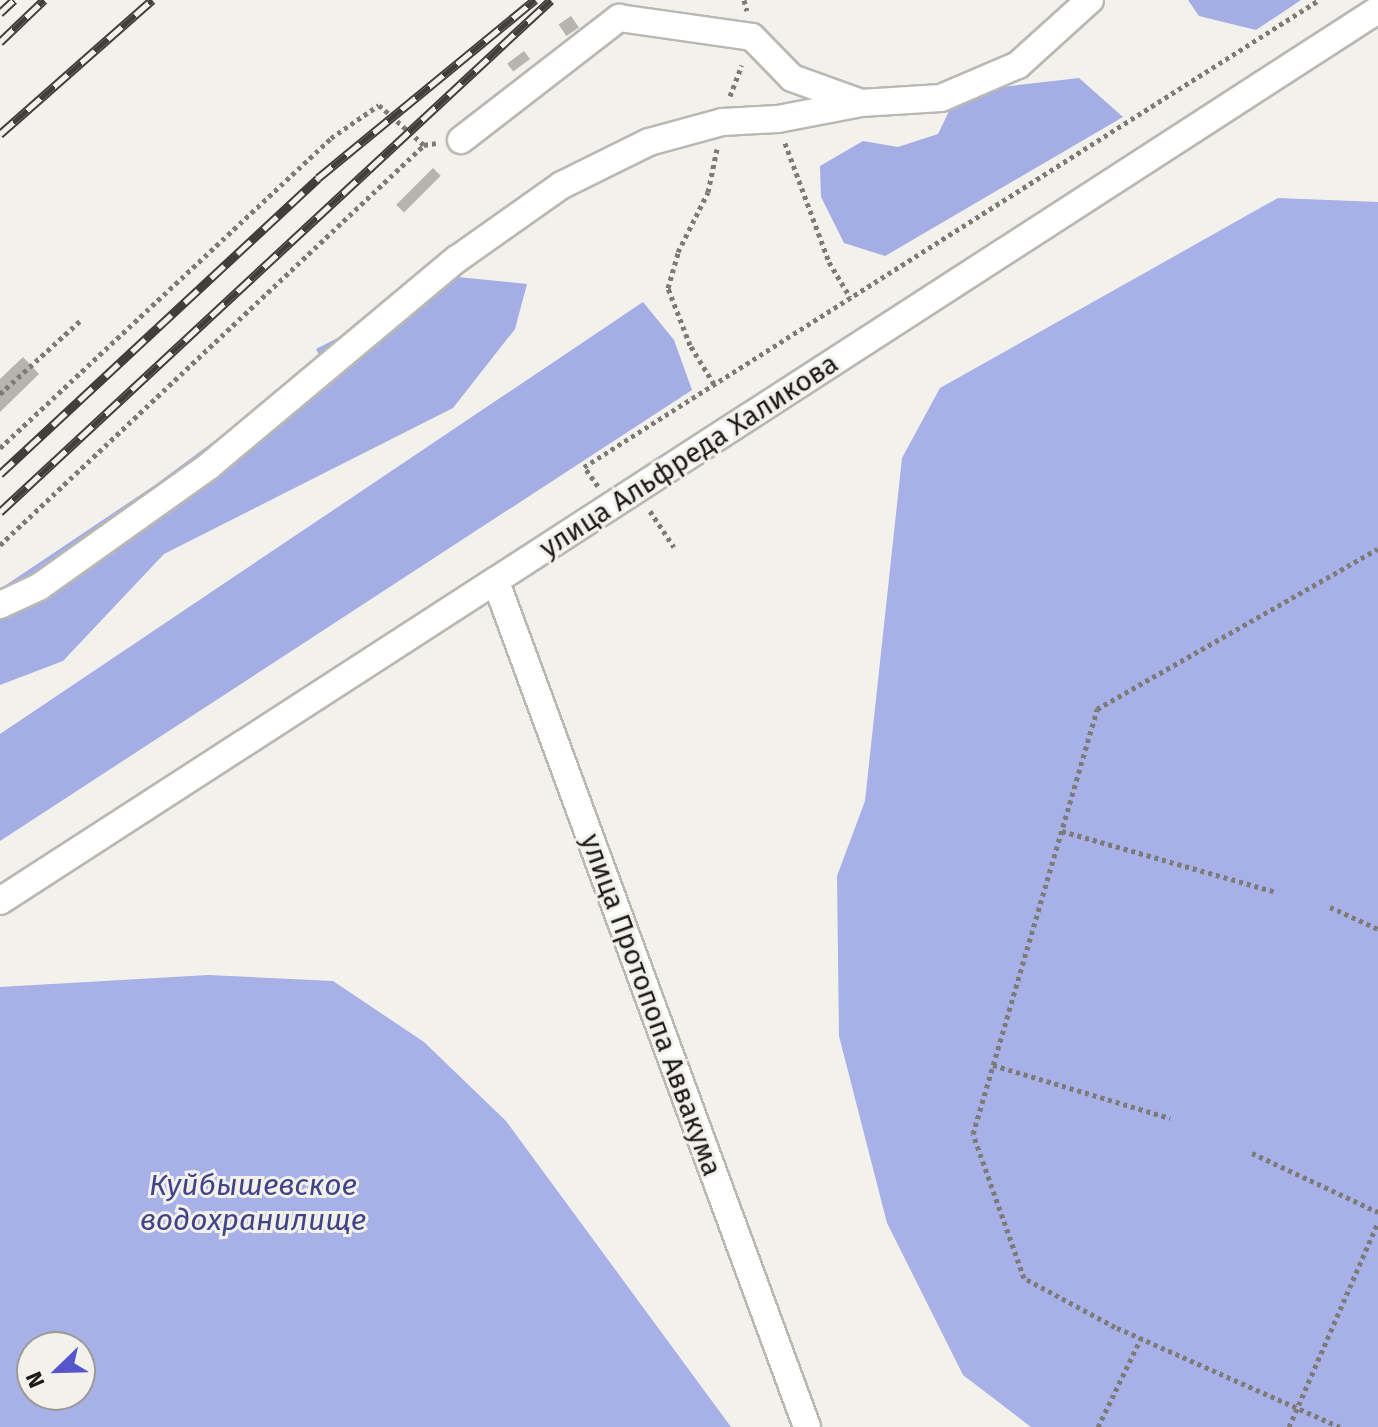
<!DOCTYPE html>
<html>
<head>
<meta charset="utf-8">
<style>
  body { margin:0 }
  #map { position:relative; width:1378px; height:1427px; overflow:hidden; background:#f2f1eb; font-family:"Fira Sans",sans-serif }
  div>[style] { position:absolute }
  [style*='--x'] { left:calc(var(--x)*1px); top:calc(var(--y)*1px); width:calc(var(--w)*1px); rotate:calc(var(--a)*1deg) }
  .forest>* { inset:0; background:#a5ade5 }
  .water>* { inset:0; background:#a8b0e8 }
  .building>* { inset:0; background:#b5b4af; transform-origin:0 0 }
  .path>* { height:5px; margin-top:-2.5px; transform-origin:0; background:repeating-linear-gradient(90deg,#7c7b78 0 4px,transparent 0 8px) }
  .roads { filter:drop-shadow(2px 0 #b9b8b3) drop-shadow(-2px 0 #b9b8b3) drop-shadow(0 2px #b9b8b3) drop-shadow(0 -2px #b9b8b3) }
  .minor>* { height:26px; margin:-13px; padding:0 13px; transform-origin:13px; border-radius:13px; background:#fff }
  .rail>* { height:9px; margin-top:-4.5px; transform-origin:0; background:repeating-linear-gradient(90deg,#f2f1eb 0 18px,#403f3d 0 36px); box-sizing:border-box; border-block:2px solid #403f3d }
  span { translate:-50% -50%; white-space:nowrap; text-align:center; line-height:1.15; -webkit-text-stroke:6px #f2f1eb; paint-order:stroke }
  .street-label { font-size:28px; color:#1b1a19 }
  .water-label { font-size:30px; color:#414488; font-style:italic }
  .north { position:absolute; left:16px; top:1331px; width:80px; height:80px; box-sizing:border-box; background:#f2f1eb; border:2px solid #9c9b97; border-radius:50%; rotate:247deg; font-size:22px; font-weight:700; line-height:32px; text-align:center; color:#1b1a19 }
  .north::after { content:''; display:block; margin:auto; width:28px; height:36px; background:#5655cc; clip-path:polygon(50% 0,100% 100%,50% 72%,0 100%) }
</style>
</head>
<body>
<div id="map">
  <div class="forest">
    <div style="clip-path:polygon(1188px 0,1301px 0,1256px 30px,1199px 16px)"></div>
    <div style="clip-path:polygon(1079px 78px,1123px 117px,885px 256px,844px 243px,821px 197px,820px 166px,863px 141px,898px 147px,938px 134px,952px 105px,985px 89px)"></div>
    <div style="clip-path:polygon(458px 277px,527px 284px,515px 329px,453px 408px,164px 554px,63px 661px,0 685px,0 589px,155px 485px,322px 361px,316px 349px)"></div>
    <div style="clip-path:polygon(643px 302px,674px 340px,692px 390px,0 841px,0 734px)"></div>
  </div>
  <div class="water">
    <div style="clip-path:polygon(1278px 198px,1378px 202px,1378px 1427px,1031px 1427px,963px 1375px,887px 1223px,839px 1036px,837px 876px,865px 801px,902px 458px,940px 388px)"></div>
    <div style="clip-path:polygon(evenodd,208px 975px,333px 981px,424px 1042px,506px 1121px,731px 1427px,0 1427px,0 987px,208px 975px,80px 1347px,80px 1395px,32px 1395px,32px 1347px,80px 1347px)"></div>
  </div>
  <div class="building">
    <div style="left:571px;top:16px;width:14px;height:15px;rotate:56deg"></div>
    <div style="left:524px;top:51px;width:10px;height:21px;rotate:53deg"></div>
    <div style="left:433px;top:168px;width:11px;height:52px;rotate:45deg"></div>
    <div style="clip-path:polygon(23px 357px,39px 374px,0 412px,0 379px)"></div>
  </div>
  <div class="path">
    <div style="--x:744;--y:0;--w:11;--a:75"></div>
    <div style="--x:730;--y:96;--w:33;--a:-69"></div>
    <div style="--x:785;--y:143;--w:127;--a:69.7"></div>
    <div style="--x:829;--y:262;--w:41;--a:59"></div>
    <div style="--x:714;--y:384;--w:46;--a:-121.6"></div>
    <div style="--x:690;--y:345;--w:61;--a:-111.1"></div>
    <div style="--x:668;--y:288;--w:37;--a:-74"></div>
    <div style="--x:678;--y:252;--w:67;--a:-63.4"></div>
    <div style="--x:708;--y:192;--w:44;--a:-78.2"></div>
    <div style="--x:0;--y:394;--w:108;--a:-42.4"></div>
    <div style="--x:0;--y:448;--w:453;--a:-43.1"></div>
    <div style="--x:331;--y:138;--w:58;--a:-34.5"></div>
    <div style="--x:379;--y:105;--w:60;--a:41.6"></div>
    <div style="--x:598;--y:486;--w:24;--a:-126"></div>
    <div style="--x:584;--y:467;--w:871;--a:-32.43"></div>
    <div style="--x:650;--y:511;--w:43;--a:56.3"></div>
    <div style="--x:0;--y:545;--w:583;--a:-43.33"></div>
    <div style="--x:424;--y:145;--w:12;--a:-9"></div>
    <div style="--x:1062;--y:831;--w:223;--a:15.9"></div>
    <div style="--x:1330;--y:907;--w:53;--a:24.6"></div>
    <div style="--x:993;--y:1065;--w:185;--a:16.7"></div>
    <div style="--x:1252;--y:1153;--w:139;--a:25.1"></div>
    <div style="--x:1098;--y:1427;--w:99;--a:-64.2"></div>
    <div style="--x:1289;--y:1427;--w:223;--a:-66.5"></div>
    <div style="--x:1340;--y:1427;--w:246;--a:-156"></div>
    <div style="--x:1115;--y:1327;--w:103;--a:-151.7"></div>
    <div style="--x:1024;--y:1278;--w:153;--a:-109.5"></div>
    <div style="--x:973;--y:1134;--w:443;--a:-73.7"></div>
    <div style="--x:1097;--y:709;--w:323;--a:-29.7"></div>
  </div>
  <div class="roads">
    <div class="minor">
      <div style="--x:461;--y:140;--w:200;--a:-37.7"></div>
      <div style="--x:619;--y:18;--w:134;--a:8.1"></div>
      <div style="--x:752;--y:37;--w:57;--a:45.7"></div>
      <div style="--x:792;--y:78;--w:73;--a:19.9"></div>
      <div style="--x:861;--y:103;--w:80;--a:-3.6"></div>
      <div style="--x:941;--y:98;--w:84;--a:-23.2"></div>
      <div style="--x:1018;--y:65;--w:97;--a:-42.1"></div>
      <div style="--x:496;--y:582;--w:900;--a:69.79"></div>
      <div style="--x:0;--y:605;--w:43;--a:-24.8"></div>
      <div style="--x:39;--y:587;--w:209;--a:-35.4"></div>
      <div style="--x:209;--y:466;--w:323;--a:-39.9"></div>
      <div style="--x:457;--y:259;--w:128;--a:-35.2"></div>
      <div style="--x:562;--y:185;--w:97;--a:-26.3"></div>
      <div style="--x:649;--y:142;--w:76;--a:-15.3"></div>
      <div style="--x:722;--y:122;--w:56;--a:-3.1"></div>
      <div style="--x:778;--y:119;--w:85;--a:-10.9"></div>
      <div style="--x:0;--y:901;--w:1641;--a:-32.89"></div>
    </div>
  </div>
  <div class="rail">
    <div style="--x:0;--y:13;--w:19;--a:-43"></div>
    <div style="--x:0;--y:42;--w:61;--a:-43.7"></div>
    <div style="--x:0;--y:134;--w:203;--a:-41.4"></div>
    <div style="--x:0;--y:474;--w:434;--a:-42.9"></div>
    <div style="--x:318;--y:178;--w:281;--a:-39.4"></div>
    <div style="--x:0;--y:512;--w:752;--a:-42.9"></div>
  </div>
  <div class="street-label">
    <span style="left:689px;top:456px;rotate:-33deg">улица Альфреда Халикова</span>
    <span style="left:651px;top:1005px;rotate:70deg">улица Протопопа Аввакума</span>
  </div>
  <div class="water-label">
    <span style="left:253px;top:1202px">Куйбышевское<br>водохранилище</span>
  </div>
  <div class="north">N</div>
</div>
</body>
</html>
